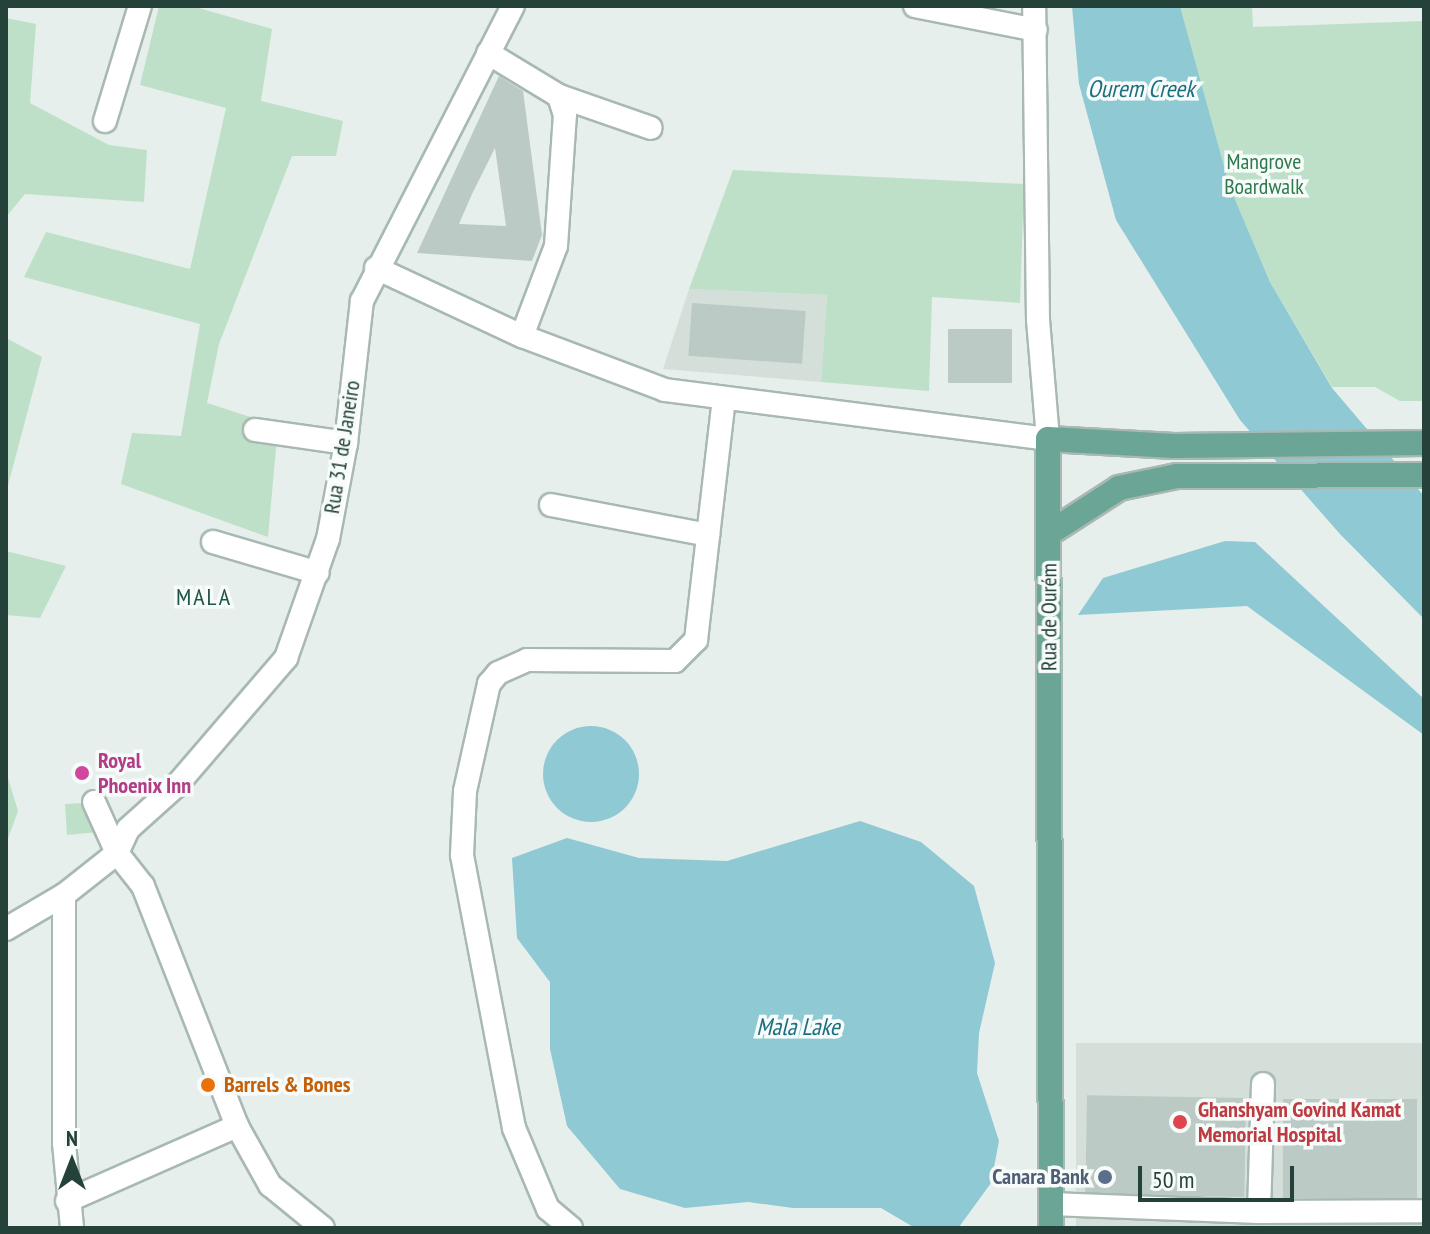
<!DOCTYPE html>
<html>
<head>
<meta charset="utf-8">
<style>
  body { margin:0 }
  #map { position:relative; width:1430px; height:1234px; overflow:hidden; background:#e6efeb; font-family:"PT Sans Narrow",sans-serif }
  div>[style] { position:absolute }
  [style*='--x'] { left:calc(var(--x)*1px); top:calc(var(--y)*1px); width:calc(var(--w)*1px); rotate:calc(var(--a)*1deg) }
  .built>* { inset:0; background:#d4dfda; transform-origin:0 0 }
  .green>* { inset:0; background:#bfe0c8 }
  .water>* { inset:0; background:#8ec9d4 }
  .round { border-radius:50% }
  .building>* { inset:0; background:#bbcac4; transform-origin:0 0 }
  .roads { filter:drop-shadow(2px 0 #a8b8b2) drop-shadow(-2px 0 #a8b8b2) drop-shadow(0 2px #a8b8b2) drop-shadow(0 -2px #a8b8b2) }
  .minor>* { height:22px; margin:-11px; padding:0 11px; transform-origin:11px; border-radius:11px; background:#fff }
  .major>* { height:24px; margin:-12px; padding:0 12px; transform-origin:12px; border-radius:12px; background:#6aa596 }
  .dots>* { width:22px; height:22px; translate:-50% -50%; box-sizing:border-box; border:4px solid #f7fbf9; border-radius:50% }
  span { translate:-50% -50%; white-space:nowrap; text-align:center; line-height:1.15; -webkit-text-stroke:7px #f7fbf9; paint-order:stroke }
  .park-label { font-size:22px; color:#2d7a4b }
  .street-label { font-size:22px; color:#24423a }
  .hotel-label { font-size:22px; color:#b23c85; font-weight:700 }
  .left { translate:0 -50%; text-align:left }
  .food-label { font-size:22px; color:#c56008; font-weight:700 }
  .health-label { font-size:22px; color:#be3a42; font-weight:700 }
  .service-label { font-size:22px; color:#4e5e75; font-weight:700 }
  .right { translate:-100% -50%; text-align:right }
  .water-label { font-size:24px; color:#1c6f80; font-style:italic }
  .neighbourhood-label { font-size:24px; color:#1f5548; letter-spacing:2px }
  .frame { position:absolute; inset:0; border:8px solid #24423a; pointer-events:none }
  .north { position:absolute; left:32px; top:1122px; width:80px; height:80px; -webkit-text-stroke:6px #f7fbf9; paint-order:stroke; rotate:0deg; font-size:22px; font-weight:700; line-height:32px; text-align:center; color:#24423a }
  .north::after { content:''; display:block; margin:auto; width:28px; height:36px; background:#24423a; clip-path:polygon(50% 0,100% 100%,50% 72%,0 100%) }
  .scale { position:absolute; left:1138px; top:1166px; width:156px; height:36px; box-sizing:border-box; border:4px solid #24423a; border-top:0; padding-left:10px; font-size:24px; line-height:28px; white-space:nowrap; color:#24423a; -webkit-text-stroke:6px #f7fbf9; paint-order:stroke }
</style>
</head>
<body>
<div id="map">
  <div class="built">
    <div style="clip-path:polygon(689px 289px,827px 295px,821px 382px,663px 369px)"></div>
    <div style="left:1424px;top:1043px;width:184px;height:348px;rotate:90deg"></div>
  </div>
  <div class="green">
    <div style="clip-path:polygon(159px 6px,192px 6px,272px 29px,261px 101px,343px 121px,336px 156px,292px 156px,219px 344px,207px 403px,278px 426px,268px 537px,121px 484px,132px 433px,181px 436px,200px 324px,24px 277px,46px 232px,190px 269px,226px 108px,140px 85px)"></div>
    <div style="clip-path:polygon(1180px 6px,1252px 6px,1253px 27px,1424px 21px,1424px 401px,1400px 401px,1375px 387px,1332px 387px,1270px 282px,1230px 189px)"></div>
    <div style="clip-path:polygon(6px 18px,36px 24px,30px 103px,109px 145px,147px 150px,144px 202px,25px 194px,6px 217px)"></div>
    <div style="clip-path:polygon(733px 170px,1024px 184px,1020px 303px,932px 297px,929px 391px,821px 382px,827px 295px,689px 289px)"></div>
    <div style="clip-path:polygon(6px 338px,42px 357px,6px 493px)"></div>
    <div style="clip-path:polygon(6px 551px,66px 566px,40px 618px,6px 615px)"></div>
    <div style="clip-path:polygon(6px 771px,18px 811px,6px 844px)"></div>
    <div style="clip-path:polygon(85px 803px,98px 832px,67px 835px,65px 804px)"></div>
  </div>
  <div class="water">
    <div style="clip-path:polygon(1072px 6px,1180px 6px,1230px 188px,1270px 282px,1332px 388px,1424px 496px,1424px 619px,1340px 534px,1240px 420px,1116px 220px,1079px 84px)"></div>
    <div style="clip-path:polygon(1225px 541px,1255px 542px,1424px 699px,1424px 735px,1247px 606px,1078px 615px,1103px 578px)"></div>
    <div class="round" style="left:543px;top:726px;width:96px;height:96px"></div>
    <div style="clip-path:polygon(860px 821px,921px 842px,974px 886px,995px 963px,979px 1033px,977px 1073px,999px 1141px,991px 1183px,959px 1227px,935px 1228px,915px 1228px,881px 1208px,793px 1208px,748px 1202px,685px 1208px,620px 1189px,567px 1126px,550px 1049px,550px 982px,517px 938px,512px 858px,567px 838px,639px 858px,727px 861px)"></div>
  </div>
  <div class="building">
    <div style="clip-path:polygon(evenodd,499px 76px,523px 91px,542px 235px,532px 261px,417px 253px,499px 76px,495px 148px,506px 226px,459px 224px,472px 194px,495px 148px)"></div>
    <div style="left:692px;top:303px;width:114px;height:53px;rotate:4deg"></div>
    <div style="left:948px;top:329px;width:64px;height:54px"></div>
    <div style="left:1246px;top:1098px;width:99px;height:159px;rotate:91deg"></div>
    <div style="left:1283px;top:1099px;width:134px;height:99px"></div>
  </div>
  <div class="roads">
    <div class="minor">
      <div style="--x:915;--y:6;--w:123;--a:11.2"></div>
      <div style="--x:488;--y:53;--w:83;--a:31.2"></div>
      <div style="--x:559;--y:96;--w:97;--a:19.2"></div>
      <div style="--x:105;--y:121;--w:120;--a:-73.1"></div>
      <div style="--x:376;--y:268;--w:161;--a:25"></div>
      <div style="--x:522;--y:336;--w:153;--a:20.7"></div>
      <div style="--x:665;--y:390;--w:386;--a:7.3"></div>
      <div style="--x:1048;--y:439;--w:119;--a:-94.8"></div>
      <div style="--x:1038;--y:320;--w:314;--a:-90.7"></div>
      <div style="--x:522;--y:336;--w:96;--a:-69.3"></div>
      <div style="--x:556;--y:246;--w:131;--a:-86.1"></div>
      <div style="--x:565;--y:115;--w:20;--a:-108"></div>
      <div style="--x:255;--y:430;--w:92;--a:8.1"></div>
      <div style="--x:551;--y:505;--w:160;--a:10.8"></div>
      <div style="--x:213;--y:542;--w:109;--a:16.4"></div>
      <div style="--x:94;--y:802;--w:56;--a:65.7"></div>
      <div style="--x:117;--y:853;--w:42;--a:51.8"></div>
      <div style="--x:143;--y:886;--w:258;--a:68.6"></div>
      <div style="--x:237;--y:1126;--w:68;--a:60.8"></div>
      <div style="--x:270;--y:1185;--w:68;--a:39.1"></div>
      <div style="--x:64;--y:895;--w:248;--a:90"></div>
      <div style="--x:64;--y:1143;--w:85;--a:84.6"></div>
      <div style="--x:6;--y:929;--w:67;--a:-30.4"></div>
      <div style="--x:64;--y:895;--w:68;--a:-38.4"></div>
      <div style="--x:117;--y:853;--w:26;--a:-65"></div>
      <div style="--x:128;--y:829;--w:64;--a:-41.9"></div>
      <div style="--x:176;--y:786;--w:169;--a:-49.3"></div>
      <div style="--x:286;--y:658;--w:126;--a:-70.6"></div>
      <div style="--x:328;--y:539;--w:98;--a:-79.4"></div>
      <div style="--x:346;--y:443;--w:143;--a:-83.6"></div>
      <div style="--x:362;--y:301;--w:331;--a:-62.9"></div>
      <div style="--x:67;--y:1201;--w:186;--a:-23.8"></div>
      <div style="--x:1051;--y:1204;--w:208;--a:2.2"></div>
      <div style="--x:1259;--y:1212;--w:165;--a:-0.3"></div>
      <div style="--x:1259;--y:1212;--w:128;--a:-88.2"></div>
      <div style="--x:571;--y:1228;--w:30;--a:-140"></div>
      <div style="--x:548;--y:1209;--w:88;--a:-112.8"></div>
      <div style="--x:514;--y:1128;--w:278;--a:-100.8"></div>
      <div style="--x:462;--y:855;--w:64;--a:-87.3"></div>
      <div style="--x:465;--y:791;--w:110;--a:-77.4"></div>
      <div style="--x:489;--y:684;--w:14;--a:-51"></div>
      <div style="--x:498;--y:673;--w:32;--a:-24"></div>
      <div style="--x:527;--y:660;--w:148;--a:0.4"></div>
      <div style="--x:675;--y:661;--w:30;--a:-45"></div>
      <div style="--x:696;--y:640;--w:243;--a:-83.4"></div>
    </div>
    <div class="major">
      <div style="--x:1048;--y:534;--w:85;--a:-32.9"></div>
      <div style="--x:1119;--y:488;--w:59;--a:-11.7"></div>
      <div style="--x:1177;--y:476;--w:247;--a:-0.2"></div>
      <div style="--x:1051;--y:1228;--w:789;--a:-90.22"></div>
      <div style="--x:1048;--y:439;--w:126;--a:3.2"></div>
      <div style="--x:1174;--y:446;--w:250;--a:-0.7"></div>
    </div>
  </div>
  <div class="dots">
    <div style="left:82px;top:773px;background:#d1479c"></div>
    <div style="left:208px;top:1085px;background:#e8710a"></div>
    <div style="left:1180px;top:1122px;background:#e0444e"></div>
    <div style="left:1105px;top:1177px;background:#5c6f8a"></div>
  </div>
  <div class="park-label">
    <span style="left:1264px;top:174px">Mangrove<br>Boardwalk</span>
  </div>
  <div class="street-label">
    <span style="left:342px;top:447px;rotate:-81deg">Rua 31 de Janeiro</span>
    <span style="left:1049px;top:617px;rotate:-90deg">Rua de Ourém</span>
  </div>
  <div class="hotel-label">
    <span class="left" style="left:98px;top:773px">Royal<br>Phoenix Inn</span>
  </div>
  <div class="food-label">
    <span class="left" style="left:224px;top:1085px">Barrels &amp; Bones</span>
  </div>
  <div class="health-label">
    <span class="left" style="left:1198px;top:1122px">Ghanshyam Govind Kamat<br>Memorial Hospital</span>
  </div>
  <div class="service-label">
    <span class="right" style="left:1089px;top:1177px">Canara Bank</span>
  </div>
  <div class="water-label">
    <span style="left:1141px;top:89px">Ourem Creek</span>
    <span style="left:798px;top:1027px">Mala Lake</span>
  </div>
  <div class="neighbourhood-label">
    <span style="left:204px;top:597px">MALA</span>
  </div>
  <div class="frame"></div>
  <div class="north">N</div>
  <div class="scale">50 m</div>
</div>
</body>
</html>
